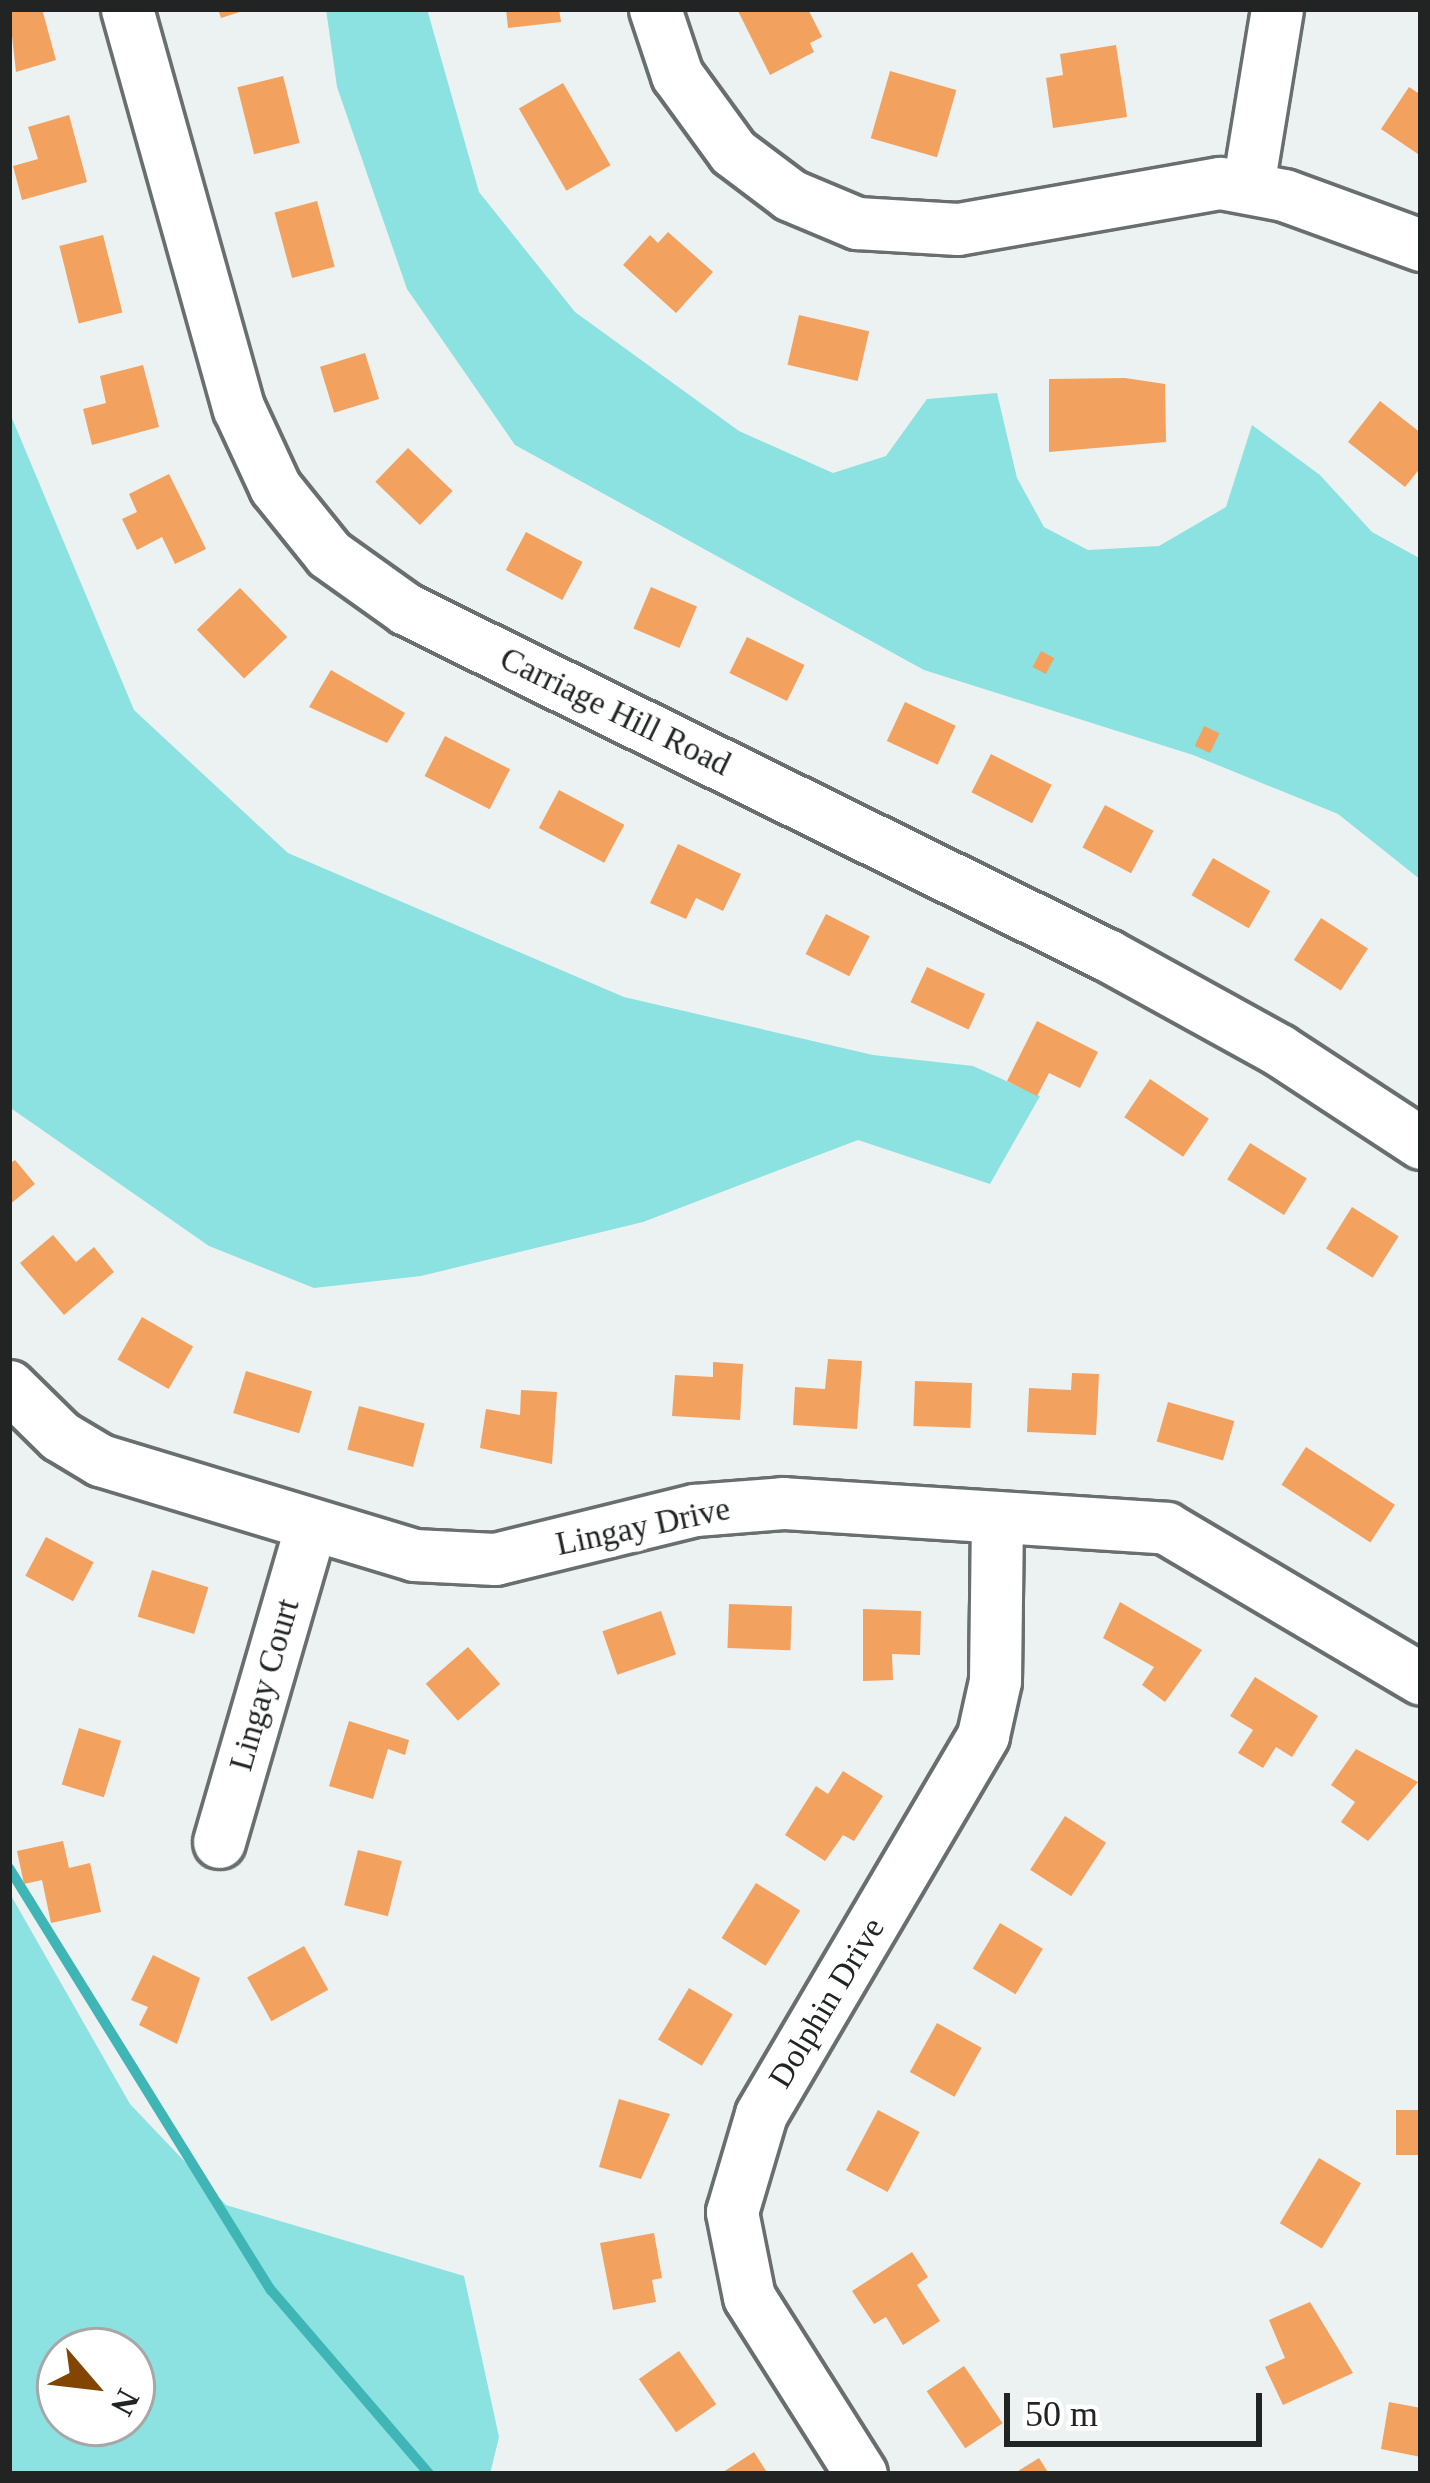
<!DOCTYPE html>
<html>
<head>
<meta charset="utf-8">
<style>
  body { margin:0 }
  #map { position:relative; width:1430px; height:2483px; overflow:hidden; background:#ecf2f2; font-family:Georgia,serif }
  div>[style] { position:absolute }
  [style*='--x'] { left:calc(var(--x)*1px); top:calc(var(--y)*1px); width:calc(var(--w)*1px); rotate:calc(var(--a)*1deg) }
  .green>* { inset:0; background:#8be2e1 }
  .stream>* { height:10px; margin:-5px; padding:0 5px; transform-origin:5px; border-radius:5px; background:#3fb5b5 }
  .building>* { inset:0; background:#f3a15e; transform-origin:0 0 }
  .roads { filter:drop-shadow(3px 0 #696e6e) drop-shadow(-3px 0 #696e6e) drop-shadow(0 3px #696e6e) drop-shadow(0 -3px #696e6e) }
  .minor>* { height:51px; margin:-25.5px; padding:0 25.5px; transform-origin:25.5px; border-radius:25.5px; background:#fff }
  span { translate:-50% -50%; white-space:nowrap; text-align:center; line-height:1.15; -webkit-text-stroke:12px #fff; paint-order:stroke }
  .street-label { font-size:33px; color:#222424 }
  .frame { position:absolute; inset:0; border:12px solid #222424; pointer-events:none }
  .north { position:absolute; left:36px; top:2327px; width:120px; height:120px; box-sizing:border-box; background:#fff; border:3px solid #a7a7a7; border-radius:50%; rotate:118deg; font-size:33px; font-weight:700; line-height:48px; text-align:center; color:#222424 }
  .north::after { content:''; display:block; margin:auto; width:42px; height:54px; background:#824502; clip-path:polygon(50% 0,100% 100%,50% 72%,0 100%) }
  .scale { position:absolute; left:1004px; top:2393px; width:258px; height:54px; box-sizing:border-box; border:6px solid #222424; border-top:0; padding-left:15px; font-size:36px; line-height:42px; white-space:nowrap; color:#222424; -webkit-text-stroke:9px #fff; paint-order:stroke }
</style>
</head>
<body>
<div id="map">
  <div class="green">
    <div style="clip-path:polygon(326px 9px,427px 9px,479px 192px,575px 312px,739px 431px,833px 473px,886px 456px,927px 399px,997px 393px,1017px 478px,1044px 527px,1088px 550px,1159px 546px,1226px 507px,1252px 425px,1320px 475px,1372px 532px,1421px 559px,1421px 880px,1338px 814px,1193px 755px,924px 670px,515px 445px,407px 289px,337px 87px)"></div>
    <div style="clip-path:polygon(9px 411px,134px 710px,288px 853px,624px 997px,873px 1055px,973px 1066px,1040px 1096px,990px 1184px,858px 1140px,643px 1222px,421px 1276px,314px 1288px,209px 1246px,12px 1109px)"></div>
    <div style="clip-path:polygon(evenodd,9px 1892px,130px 2104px,226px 2205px,464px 2276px,499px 2437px,490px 2474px,9px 2474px,9px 1892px,60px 2351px,132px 2351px,132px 2423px,60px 2423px,60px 2351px)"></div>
  </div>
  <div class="stream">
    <div style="--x:9;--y:1868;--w:497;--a:58.2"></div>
    <div style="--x:271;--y:2290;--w:243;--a:49.3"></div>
  </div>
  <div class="building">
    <div style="clip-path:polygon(9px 9px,42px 9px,56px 60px,16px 72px)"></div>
    <div style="clip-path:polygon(218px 9px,246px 9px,246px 10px,221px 18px)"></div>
    <div style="clip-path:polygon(506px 9px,559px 9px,561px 22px,508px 28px)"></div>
    <div style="clip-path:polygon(737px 9px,808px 9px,822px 37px,810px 43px,814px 52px,770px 75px)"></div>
    <div style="clip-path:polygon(1116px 45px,1127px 117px,1053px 128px,1046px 78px,1063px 75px,1060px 54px)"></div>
    <div style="left:890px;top:71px;width:69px;height:70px;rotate:16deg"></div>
    <div style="left:283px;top:76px;width:69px;height:47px;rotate:76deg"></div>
    <div style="left:563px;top:83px;width:95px;height:51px;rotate:60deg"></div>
    <div style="clip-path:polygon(1409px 87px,1421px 95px,1421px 156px,1381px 129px)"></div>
    <div style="clip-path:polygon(69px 115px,87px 182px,22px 200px,13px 166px,38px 159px,28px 127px)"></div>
    <div style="left:317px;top:201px;width:68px;height:44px;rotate:75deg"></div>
    <div style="clip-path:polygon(668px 232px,713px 272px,676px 313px,623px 265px,650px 235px,658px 243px)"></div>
    <div style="left:103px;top:235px;width:80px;height:45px;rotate:76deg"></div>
    <div style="left:799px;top:315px;width:72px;height:51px;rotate:13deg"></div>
    <div style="left:365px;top:353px;width:48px;height:47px;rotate:73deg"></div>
    <div style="clip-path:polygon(143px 365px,159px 427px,92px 445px,83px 409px,106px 403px,100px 376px)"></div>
    <div style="clip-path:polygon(1125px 378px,1165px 384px,1166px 442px,1049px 452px,1049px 379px)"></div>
    <div style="clip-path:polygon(1380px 401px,1421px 433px,1421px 467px,1405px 487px,1348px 442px)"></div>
    <div style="left:408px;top:448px;width:62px;height:47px;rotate:44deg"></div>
    <div style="clip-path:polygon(169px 474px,206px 549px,175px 564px,162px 537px,137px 550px,122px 519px,137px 512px,129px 494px)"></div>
    <div style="left:526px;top:532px;width:64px;height:43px;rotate:28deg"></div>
    <div style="left:651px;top:587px;width:50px;height:45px;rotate:23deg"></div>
    <div style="left:240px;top:588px;width:68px;height:60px;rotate:46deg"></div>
    <div style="left:747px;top:637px;width:64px;height:40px;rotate:26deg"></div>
    <div style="left:1041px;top:651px;width:15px;height:18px;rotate:28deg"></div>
    <div style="clip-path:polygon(331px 670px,405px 713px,387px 743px,309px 707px)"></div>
    <div style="left:905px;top:702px;width:56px;height:43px;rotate:25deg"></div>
    <div style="left:1204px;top:726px;width:17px;height:22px;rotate:25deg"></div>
    <div style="left:445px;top:736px;width:73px;height:45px;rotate:27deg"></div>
    <div style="left:991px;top:754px;width:68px;height:43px;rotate:27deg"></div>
    <div style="left:559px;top:790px;width:74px;height:43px;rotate:28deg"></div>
    <div style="left:1105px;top:805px;width:55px;height:48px;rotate:28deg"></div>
    <div style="clip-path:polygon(678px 844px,741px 874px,723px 911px,696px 898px,686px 919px,650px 903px)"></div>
    <div style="left:1213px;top:858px;width:66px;height:43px;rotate:30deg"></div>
    <div style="left:826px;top:914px;width:49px;height:45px;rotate:27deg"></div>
    <div style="left:1321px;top:918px;width:56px;height:50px;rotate:33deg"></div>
    <div style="left:927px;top:967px;width:64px;height:39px;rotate:25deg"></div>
    <div style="clip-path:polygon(1037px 1021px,1098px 1052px,1080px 1088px,1049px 1073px,1037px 1096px,1007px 1081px)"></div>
    <div style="left:1150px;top:1079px;width:71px;height:46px;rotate:34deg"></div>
    <div style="left:1250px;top:1143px;width:67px;height:43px;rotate:32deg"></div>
    <div style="clip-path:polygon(15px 1160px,35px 1184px,9px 1205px,9px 1164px)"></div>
    <div style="left:1352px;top:1207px;width:55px;height:49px;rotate:32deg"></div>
    <div style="clip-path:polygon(53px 1235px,76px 1262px,94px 1247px,114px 1272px,64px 1315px,20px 1263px)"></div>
    <div style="left:142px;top:1317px;width:59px;height:49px;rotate:30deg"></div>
    <div style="clip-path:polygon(828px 1359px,862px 1361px,857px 1429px,793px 1425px,795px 1387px,825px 1389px)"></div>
    <div style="clip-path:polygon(713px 1362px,743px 1364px,740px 1420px,672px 1416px,675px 1375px,713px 1377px)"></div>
    <div style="left:246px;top:1371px;width:69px;height:44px;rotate:17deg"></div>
    <div style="clip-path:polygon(1072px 1373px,1099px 1374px,1096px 1435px,1027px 1432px,1029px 1388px,1071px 1390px)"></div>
    <div style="left:915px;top:1381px;width:57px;height:45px;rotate:2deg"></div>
    <div style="clip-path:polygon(521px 1390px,557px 1392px,552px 1464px,480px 1448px,486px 1409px,520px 1415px)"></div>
    <div style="left:1168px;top:1402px;width:69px;height:41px;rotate:16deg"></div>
    <div style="left:359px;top:1406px;width:68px;height:45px;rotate:15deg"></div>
    <div style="left:1306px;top:1447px;width:106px;height:45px;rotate:33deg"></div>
    <div style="left:46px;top:1537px;width:54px;height:44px;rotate:28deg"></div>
    <div style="left:152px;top:1570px;width:59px;height:49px;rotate:17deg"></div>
    <div style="clip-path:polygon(1120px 1602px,1202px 1650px,1165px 1702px,1142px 1685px,1154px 1667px,1103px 1638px)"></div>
    <div style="left:729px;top:1604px;width:63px;height:44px;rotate:2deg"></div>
    <div style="clip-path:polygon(863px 1609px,921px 1611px,920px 1655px,892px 1654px,893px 1680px,863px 1681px)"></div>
    <div style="left:661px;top:1611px;width:46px;height:62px;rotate:71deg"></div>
    <div style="left:468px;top:1647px;width:49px;height:56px;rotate:49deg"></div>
    <div style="clip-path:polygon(1255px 1677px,1318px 1716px,1292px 1757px,1276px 1747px,1263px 1768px,1238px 1753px,1253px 1730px,1230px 1716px)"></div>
    <div style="clip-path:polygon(349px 1721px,409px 1740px,405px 1755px,388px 1749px,373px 1799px,329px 1786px)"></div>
    <div style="left:79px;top:1728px;width:44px;height:59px;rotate:17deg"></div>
    <div style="clip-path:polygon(1356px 1749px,1418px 1782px,1368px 1841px,1341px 1822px,1355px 1802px,1331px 1785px)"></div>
    <div style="clip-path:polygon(843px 1771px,883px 1796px,854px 1841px,843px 1835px,825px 1861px,785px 1835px,816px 1786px,828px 1794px)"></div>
    <div style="left:1065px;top:1816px;width:49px;height:64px;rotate:33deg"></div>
    <div style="clip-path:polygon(63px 1841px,69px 1868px,90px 1863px,101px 1912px,51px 1923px,42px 1880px,24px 1884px,17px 1851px)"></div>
    <div style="left:358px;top:1850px;width:45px;height:57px;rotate:14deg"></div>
    <div style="left:756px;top:1883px;width:52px;height:65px;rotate:32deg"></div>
    <div style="left:1000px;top:1923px;width:50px;height:53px;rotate:31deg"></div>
    <div style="left:304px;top:1946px;width:50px;height:65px;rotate:61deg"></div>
    <div style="clip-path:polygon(153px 1955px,200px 1978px,177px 2044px,139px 2025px,148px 2007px,131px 2000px)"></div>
    <div style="left:689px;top:1988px;width:51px;height:60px;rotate:31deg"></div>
    <div style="left:937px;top:2023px;width:51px;height:56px;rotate:29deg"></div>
    <div style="clip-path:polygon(619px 2099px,670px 2114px,641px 2179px,599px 2167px)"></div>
    <div style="left:878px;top:2110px;width:47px;height:68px;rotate:28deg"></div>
    <div style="left:1421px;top:2110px;width:45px;height:25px;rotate:90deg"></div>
    <div style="left:1319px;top:2158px;width:49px;height:76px;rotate:31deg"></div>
    <div style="clip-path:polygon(654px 2233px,662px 2278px,652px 2280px,656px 2302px,613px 2310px,600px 2243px)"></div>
    <div style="clip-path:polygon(912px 2252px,928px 2277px,917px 2285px,940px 2321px,903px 2345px,886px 2317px,874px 2324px,852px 2291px)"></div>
    <div style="clip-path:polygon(1310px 2302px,1353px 2373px,1283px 2405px,1265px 2367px,1285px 2358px,1269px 2320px)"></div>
    <div style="left:679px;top:2351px;width:65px;height:49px;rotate:55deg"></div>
    <div style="left:964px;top:2366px;width:69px;height:45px;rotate:56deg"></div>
    <div style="clip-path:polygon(1389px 2402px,1421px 2408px,1421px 2457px,1381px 2449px)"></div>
    <div style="clip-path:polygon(754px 2452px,768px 2474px,720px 2474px)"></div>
    <div style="clip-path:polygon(1039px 2458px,1049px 2474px,1013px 2474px)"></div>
  </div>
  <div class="roads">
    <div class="minor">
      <div style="--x:127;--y:9;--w:415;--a:74.4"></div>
      <div style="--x:239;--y:409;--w:86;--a:65.2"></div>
      <div style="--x:275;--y:487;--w:86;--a:51.1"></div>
      <div style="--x:329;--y:554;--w:95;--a:35.5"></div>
      <div style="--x:406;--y:609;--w:782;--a:26.27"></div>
      <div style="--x:1107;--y:955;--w:196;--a:28.9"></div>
      <div style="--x:1279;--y:1050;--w:170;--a:33.2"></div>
      <div style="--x:655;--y:9;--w:70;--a:71.6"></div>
      <div style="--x:677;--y:75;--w:95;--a:54"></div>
      <div style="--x:733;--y:152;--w:71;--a:37"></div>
      <div style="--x:790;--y:195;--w:73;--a:22.7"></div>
      <div style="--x:857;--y:223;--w:101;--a:3.4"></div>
      <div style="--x:958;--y:229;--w:266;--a:-10"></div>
      <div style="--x:1220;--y:183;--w:65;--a:10.6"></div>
      <div style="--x:1284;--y:195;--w:146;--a:20.1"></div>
      <div style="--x:1248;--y:186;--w:179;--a:-80.7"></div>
      <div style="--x:9;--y:1386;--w:71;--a:44.4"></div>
      <div style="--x:60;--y:1436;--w:47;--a:31"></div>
      <div style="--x:100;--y:1460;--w:328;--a:16.8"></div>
      <div style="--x:414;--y:1555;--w:81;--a:2.8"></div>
      <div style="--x:495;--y:1559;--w:206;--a:-13.8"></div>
      <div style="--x:695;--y:1510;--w:88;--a:-4.5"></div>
      <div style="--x:783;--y:1503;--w:384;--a:3.7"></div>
      <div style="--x:1166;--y:1528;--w:296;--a:30.6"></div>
      <div style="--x:219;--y:1842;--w:327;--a:-73.8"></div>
      <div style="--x:861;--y:2474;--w:209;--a:-122.3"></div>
      <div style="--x:749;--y:2297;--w:87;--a:-101.3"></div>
      <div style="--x:732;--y:2212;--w:102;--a:-73.5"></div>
      <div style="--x:761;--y:2114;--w:439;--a:-59.6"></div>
      <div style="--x:983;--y:1735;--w:55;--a:-77.5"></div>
      <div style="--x:995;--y:1681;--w:164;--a:-89.3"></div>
    </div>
  </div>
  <div class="street-label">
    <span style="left:615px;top:712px;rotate:26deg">Carriage Hill Road</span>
    <span style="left:643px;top:1527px;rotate:-12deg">Lingay Drive</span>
    <span style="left:265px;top:1685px;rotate:-74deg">Lingay Court</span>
    <span style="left:827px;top:2003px;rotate:-59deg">Dolphin Drive</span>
  </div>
  <div class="frame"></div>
  <div class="north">N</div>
  <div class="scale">50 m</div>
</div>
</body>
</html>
